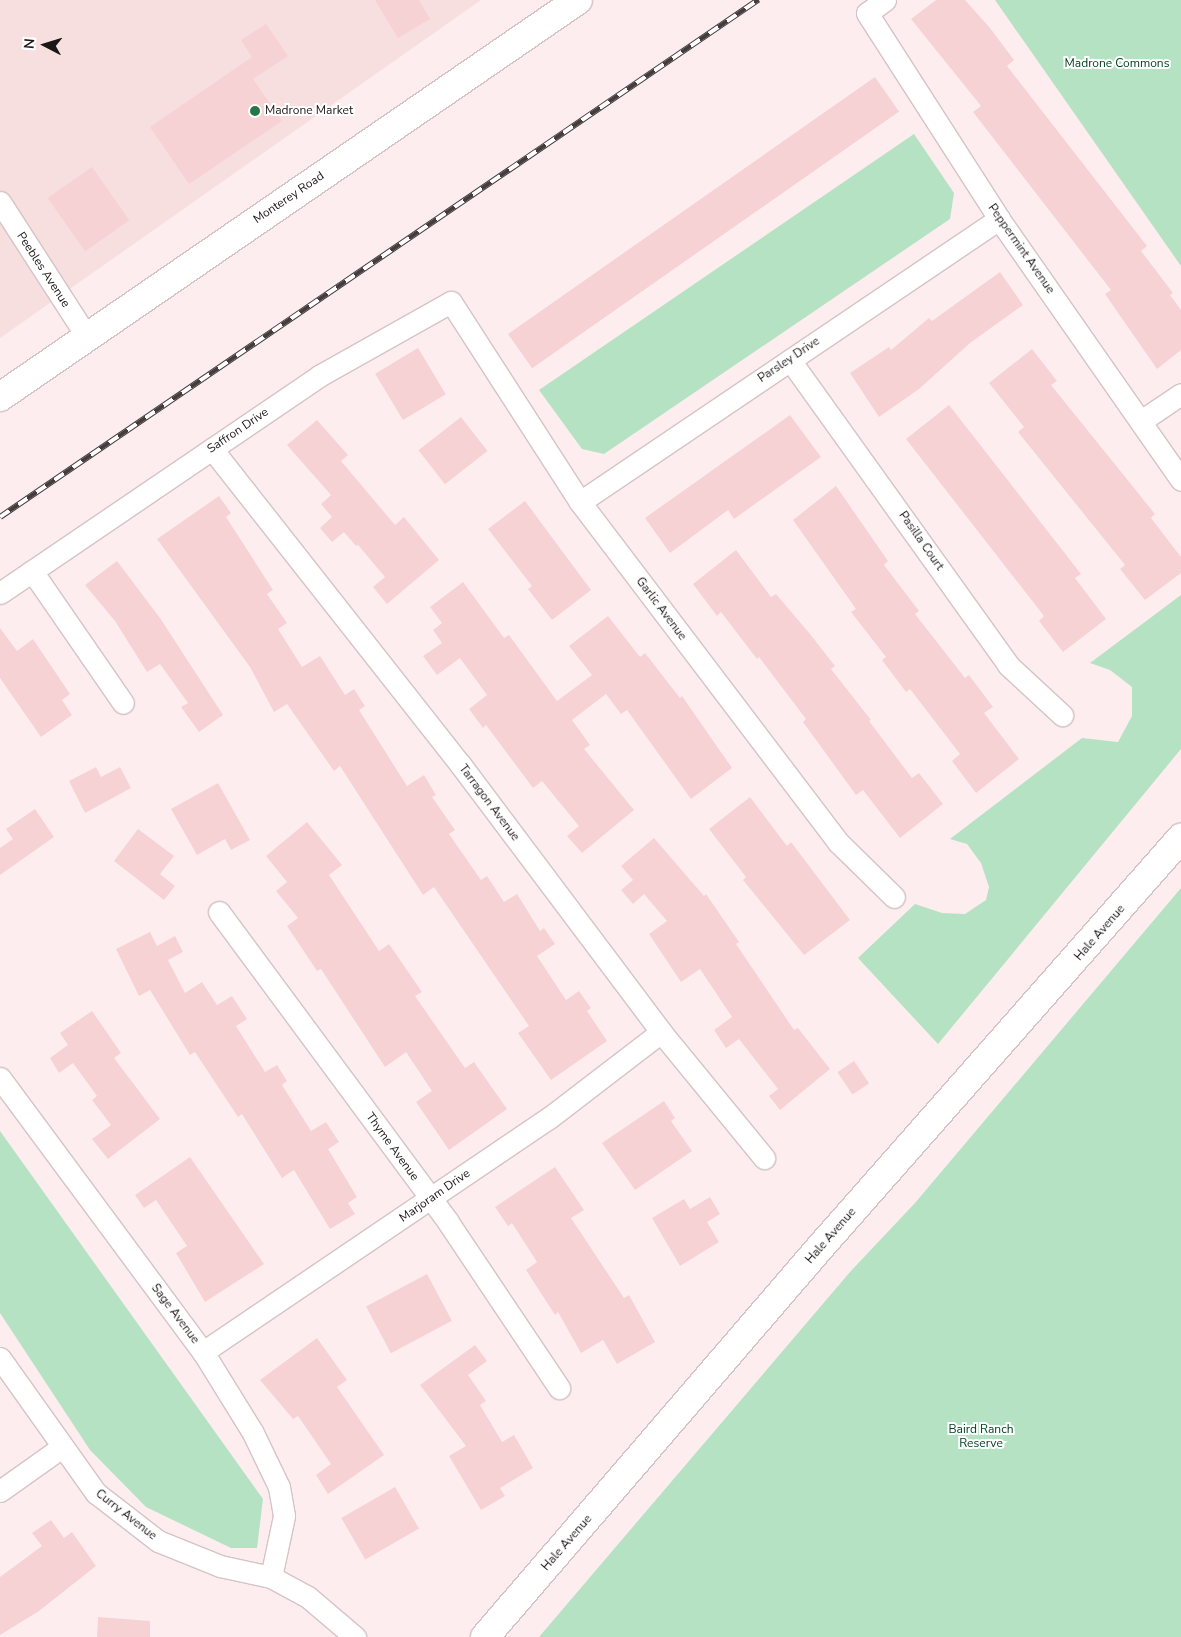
<!DOCTYPE html>
<html>
<head>
<meta charset="utf-8">
<style>
  body { margin:0 }
  #map { position:relative; width:1181px; height:1637px; overflow:hidden; background:#feedee; font-family:"Nunito Sans",sans-serif }
  div>[style] { position:absolute }
  [style*='--x'] { left:calc(var(--x)*1px); top:calc(var(--y)*1px); width:calc(var(--w)*1px); rotate:calc(var(--a)*1deg) }
  .built>* { inset:0; background:#f7dedf }
  .green>* { inset:0; background:#b5e2c3 }
  .building>* { inset:0; background:#f6d2d5; transform-origin:0 0 }
  .roads { filter:drop-shadow(1px 0 #d5c4c6) drop-shadow(-1px 0 #d5c4c6) drop-shadow(0 1px #d5c4c6) drop-shadow(0 -1px #d5c4c6) }
  .street>* { height:21px; margin:-10.5px; padding:0 10.5px; transform-origin:10.5px; border-radius:10.5px; background:#fff }
  .secondary>* { height:28px; margin:-14px; padding:0 14px; transform-origin:14px; border-radius:14px; background:#fff }
  .primary>* { height:28px; margin:-14px; padding:0 14px; transform-origin:14px; border-radius:14px; background:#fff }
  .rail>* { height:5.5px; margin-top:-2.75px; transform-origin:0; background:repeating-linear-gradient(90deg,#fff 0 11px,#443d3d 0 22px); box-sizing:border-box; border-block:1px solid #443d3d }
  .dots>* { width:14px; height:14px; translate:-50% -50%; box-sizing:border-box; border:2px solid #fff; border-radius:50% }
  span { translate:-50% -50%; white-space:nowrap; text-align:center; line-height:1.15; -webkit-text-stroke:4px #fff; paint-order:stroke }
  .park-label { font-size:12px; color:#054021 }
  .poi-label { font-size:12px; color:#1c1717 }
  .left { translate:0 -50%; text-align:left }
  .street-label { font-size:12px; color:#1c1717 }
  .north { position:absolute; left:20px; top:20px; width:50px; height:50px; -webkit-text-stroke:4px #fff; paint-order:stroke; rotate:275deg; font-size:14px; font-weight:700; line-height:20px; text-align:center; color:#1c1717 }
  .north::after { content:''; display:block; margin:auto; width:18px; height:22px; background:#1c1717; clip-path:polygon(50% 0,100% 100%,50% 72%,0 100%) }
</style>
</head>
<body>
<div id="map">
  <div class="built">
    <div style="clip-path:polygon(0 0,481px 0,0 338px)"></div>
  </div>
  <div class="green">
    <div style="clip-path:polygon(995px 0,1181px 0,1181px 266px)"></div>
    <div style="clip-path:polygon(914px 134px,954px 193px,950px 219px,604px 454px,582px 449px,539px 390px)"></div>
    <div style="clip-path:polygon(1181px 595px,1181px 749px,938px 1044px,858px 958px,915px 904px,942px 913px,965px 914px,986px 900px,989px 887px,981px 863px,967px 844px,950px 839px,1082px 738px,1118px 742px,1132px 716px,1132px 687px,1110px 670px,1090px 663px)"></div>
    <div style="clip-path:polygon(1181px 888px,1181px 1637px,539px 1637px,850px 1272px,915px 1203px)"></div>
    <div style="clip-path:polygon(0 1131px,263px 1499px,257px 1548px,231px 1548px,146px 1507px,90px 1450px,0 1313px)"></div>
  </div>
  <div class="building">
    <div style="clip-path:polygon(375px 0,419px 0,430px 19px,398px 38px)"></div>
    <div style="clip-path:polygon(936px 0,965px 0,990px 28px,1014px 60px,1007px 66px,1147px 246px,1141px 251px,1173px 293px,1170px 295px,1181px 310px,1181px 350px,1157px 369px,1105px 294px,1111px 290px,973px 112px,981px 106px,911px 19px)"></div>
    <div style="clip-path:polygon(266px 24px,288px 56px,253px 79px,282px 121px,189px 184px,150px 127px,252px 57px,241px 40px)"></div>
    <div style="left:875px;top:77px;width:42px;height:448px;rotate:55deg"></div>
    <div style="left:92px;top:167px;width:65px;height:54px;rotate:55deg"></div>
    <div style="clip-path:polygon(1000px 272px,1023px 305px,970px 343px,919px 389px,879px 417px,850px 373px,889px 347px,891px 350px,929px 318px,932px 321px)"></div>
    <div style="left:418px;top:348px;width:54px;height:50px;rotate:59deg"></div>
    <div style="clip-path:polygon(1032px 349px,1057px 381px,1051px 385px,1155px 514px,1151px 518px,1181px 557px,1181px 573px,1145px 600px,1120px 569px,1125px 565px,1018px 432px,1024px 427px,989px 383px)"></div>
    <div style="clip-path:polygon(949px 405px,1081px 574px,1075px 578px,1106px 619px,1063px 652px,1039px 621px,1044px 616px,906px 439px)"></div>
    <div style="clip-path:polygon(790px 415px,821px 457px,734px 519px,728px 510px,670px 553px,645px 518px)"></div>
    <div style="left:461px;top:417px;width:43px;height:54px;rotate:52deg"></div>
    <div style="clip-path:polygon(317px 420px,348px 455px,341px 461px,395px 525px,404px 517px,439px 560px,387px 604px,373px 587px,385px 577px,358px 545px,356px 546px,344px 532px,332px 542px,320px 528px,332px 517px,321px 504px,331px 495px,287px 445px)"></div>
    <div style="clip-path:polygon(836px 486px,888px 561px,884px 565px,919px 611px,915px 614px,965px 678px,969px 675px,993px 707px,984px 713px,1019px 759px,976px 793px,952px 761px,960px 754px,910px 689px,906px 692px,882px 660px,886px 657px,851px 612px,856px 609px,793px 520px)"></div>
    <div style="clip-path:polygon(219px 496px,231px 513px,226px 517px,273px 590px,267px 594px,287px 623px,278px 629px,302px 667px,320px 656px,345px 695px,354px 689px,365px 706px,359px 710px,407px 786px,424px 775px,436px 795px,432px 797px,455px 830px,449px 834px,481px 880px,487px 876px,504px 902px,517px 894px,540px 931px,544px 928px,555px 944px,537px 956px,566px 1000px,579px 991px,591px 1008px,587px 1011px,607px 1041px,551px 1080px,518px 1033px,529px 1026px,434px 887px,423px 895px,340px 766px,334px 771px,287px 704px,274px 712px,250px 667px,157px 539px)"></div>
    <div style="clip-path:polygon(525px 501px,591px 590px,552px 620px,528px 589px,532px 586px,488px 529px)"></div>
    <div style="clip-path:polygon(736px 550px,771px 597px,776px 594px,810px 634px,835px 666px,831px 669px,871px 720px,869px 721px,912px 778px,919px 773px,943px 804px,900px 838px,863px 790px,856px 795px,803px 722px,806px 719px,759px 657px,757px 659px,721px 612px,717px 616px,693px 584px)"></div>
    <div style="clip-path:polygon(117px 561px,160px 618px,223px 715px,199px 732px,181px 707px,188px 703px,160px 664px,147px 672px,115px 621px,85px 585px)"></div>
    <div style="clip-path:polygon(463px 582px,504px 638px,509px 635px,557px 701px,592px 675px,569px 646px,608px 616px,640px 657px,645px 653px,680px 698px,682px 696px,732px 768px,691px 799px,627px 710px,621px 714px,606px 694px,572px 720px,590px 745px,584px 749px,634px 810px,582px 853px,567px 836px,579px 826px,542px 781px,533px 788px,486px 725px,483px 728px,469px 709px,487px 695px,460px 658px,437px 675px,423px 656px,442px 643px,433px 630px,442px 623px,430px 607px)"></div>
    <div style="clip-path:polygon(0 628px,17px 651px,33px 639px,70px 694px,62px 700px,72px 715px,41px 737px,0 678px)"></div>
    <div style="clip-path:polygon(96px 767px,101px 777px,120px 767px,131px 788px,85px 813px,69px 781px)"></div>
    <div style="clip-path:polygon(218px 783px,250px 840px,231px 850px,225px 839px,197px 855px,171px 809px)"></div>
    <div style="clip-path:polygon(750px 797px,787px 846px,791px 842px,850px 920px,804px 955px,743px 880px,746px 877px,709px 829px)"></div>
    <div style="clip-path:polygon(35px 809px,54px 837px,0 875px,0 848px,13px 839px,6px 829px)"></div>
    <div style="clip-path:polygon(307px 822px,342px 865px,329px 875px,379px 951px,389px 944px,422px 992px,415px 996px,465px 1068px,474px 1062px,507px 1109px,449px 1150px,416px 1102px,432px 1091px,406px 1052px,385px 1067px,321px 969px,317px 971px,287px 926px,298px 918px,276px 891px,287px 882px,266px 856px)"></div>
    <div style="clip-path:polygon(138px 829px,174px 856px,160px 874px,175px 886px,164px 900px,114px 861px)"></div>
    <div style="clip-path:polygon(654px 838px,704px 896px,706px 894px,739px 942px,736px 944px,794px 1030px,798px 1028px,830px 1069px,780px 1110px,769px 1096px,778px 1089px,739px 1039px,726px 1048px,714px 1030px,732px 1017px,700px 969px,681px 982px,649px 934px,667px 921px,644px 894px,633px 904px,621px 890px,633px 880px,621px 866px)"></div>
    <div style="clip-path:polygon(150px 932px,157px 946px,175px 936px,183px 952px,168px 960px,185px 993px,202px 982px,217px 1005px,232px 996px,247px 1019px,236px 1026px,265px 1072px,277px 1065px,287px 1081px,282px 1085px,311px 1131px,326px 1122px,339px 1142px,328px 1149px,357px 1197px,348px 1203px,355px 1214px,330px 1229px,294px 1170px,282px 1178px,242px 1114px,238px 1117px,195px 1052px,190px 1055px,150px 990px,139px 996px,116px 949px)"></div>
    <div style="clip-path:polygon(92px 1011px,121px 1053px,114px 1058px,160px 1119px,108px 1159px,92px 1139px,111px 1125px,92px 1100px,97px 1096px,73px 1063px,59px 1073px,50px 1058px,68px 1045px,60px 1033px)"></div>
    <div style="left:854px;top:1061px;width:27px;height:20px;rotate:56deg"></div>
    <div style="clip-path:polygon(664px 1101px,675px 1118px,671px 1121px,692px 1151px,635px 1190px,602px 1143px)"></div>
    <div style="clip-path:polygon(190px 1157px,264px 1264px,205px 1302px,176px 1253px,187px 1246px,156px 1200px,144px 1208px,135px 1195px)"></div>
    <div style="clip-path:polygon(555px 1167px,584px 1210px,571px 1218px,624px 1298px,629px 1295px,655px 1342px,617px 1364px,603px 1340px,581px 1353px,558px 1312px,555px 1315px,526px 1270px,537px 1262px,512px 1223px,508px 1226px,495px 1207px)"></div>
    <div style="clip-path:polygon(710px 1197px,720px 1214px,707px 1222px,719px 1242px,680px 1266px,652px 1218px,684px 1199px,690px 1209px)"></div>
    <div style="left:427px;top:1274px;width:53px;height:69px;rotate:62deg"></div>
    <div style="clip-path:polygon(317px 1338px,347px 1380px,337px 1387px,384px 1455px,328px 1494px,316px 1475px,331px 1464px,298px 1416px,293px 1419px,260px 1380px)"></div>
    <div style="clip-path:polygon(475px 1345px,487px 1361px,468px 1375px,486px 1401px,480px 1405px,502px 1442px,514px 1435px,533px 1468px,500px 1488px,505px 1496px,481px 1510px,449px 1456px,466px 1446px,420px 1385px)"></div>
    <div style="left:395px;top:1487px;width:48px;height:62px;rotate:60deg"></div>
    <div style="clip-path:polygon(51px 1520px,64px 1538px,72px 1532px,96px 1566px,39px 1611px,0 1635px,0 1577px,42px 1546px,32px 1533px)"></div>
    <div style="clip-path:polygon(98px 1617px,150px 1621px,150px 1637px,97px 1637px)"></div>
  </div>
  <div class="roads">
    <div class="street">
      <div style="--x:885;--y:0;--w:22;--a:144"></div>
      <div style="--x:867;--y:13;--w:245;--a:57.3"></div>
      <div style="--x:999;--y:219;--w:318;--a:55.1"></div>
      <div style="--x:0;--y:202;--w:161;--a:57.2"></div>
      <div style="--x:790;--y:360;--w:375;--a:54.4"></div>
      <div style="--x:1008;--y:665;--w:74;--a:42.8"></div>
      <div style="--x:1141;--y:421;--w:48;--a:-34"></div>
      <div style="--x:212;--y:449;--w:401;--a:51.8"></div>
      <div style="--x:460;--y:764;--w:335;--a:53.1"></div>
      <div style="--x:661;--y:1032;--w:163;--a:50.7"></div>
      <div style="--x:580;--y:502;--w:506;--a:-34.04"></div>
      <div style="--x:32;--y:571;--w:160;--a:55.4"></div>
      <div style="--x:0;--y:593;--w:386;--a:-34.2"></div>
      <div style="--x:319;--y:376;--w:151;--a:-29.3"></div>
      <div style="--x:451;--y:302;--w:238;--a:57.2"></div>
      <div style="--x:580;--y:502;--w:428;--a:52.8"></div>
      <div style="--x:839;--y:843;--w:77;--a:44.5"></div>
      <div style="--x:219;--y:912;--w:385;--a:53.5"></div>
      <div style="--x:448;--y:1222;--w:200;--a:56.2"></div>
      <div style="--x:0;--y:1078;--w:341;--a:53.5"></div>
      <div style="--x:203;--y:1352;--w:95;--a:58.3"></div>
      <div style="--x:253;--y:1433;--w:60;--a:64.3"></div>
      <div style="--x:279;--y:1487;--w:29;--a:80"></div>
      <div style="--x:284;--y:1516;--w:62;--a:102"></div>
      <div style="--x:203;--y:1352;--w:418;--a:-34.1"></div>
      <div style="--x:549;--y:1118;--w:141;--a:-37.5"></div>
      <div style="--x:0;--y:1358;--w:166;--a:54.6"></div>
      <div style="--x:96;--y:1493;--w:78;--a:37.7"></div>
      <div style="--x:158;--y:1541;--w:67;--a:22"></div>
      <div style="--x:220;--y:1566;--w:52;--a:12.2"></div>
      <div style="--x:271;--y:1577;--w:42;--a:28.4"></div>
      <div style="--x:308;--y:1597;--w:62;--a:40.4"></div>
      <div style="--x:0;--y:1491;--w:76;--a:-35.4"></div>
    </div>
    <div class="secondary">
      <div style="--x:485;--y:1637;--w:509;--a:-49.3"></div>
      <div style="--x:817;--y:1251;--w:551;--a:-48.61"></div>
    </div>
    <div class="primary">
      <div style="--x:0;--y:397;--w:701;--a:-34.48"></div>
    </div>
  </div>
  <div class="rail">
    <div style="--x:0;--y:517;--w:918;--a:-34.3"></div>
  </div>
  <div class="dots">
    <div style="left:255px;top:111px;background:#267748"></div>
  </div>
  <div class="park-label">
    <span style="left:1117px;top:64px">Madrone Commons</span>
    <span style="left:981px;top:1437px">Baird Ranch<br>Reserve</span>
  </div>
  <div class="poi-label">
    <span class="left" style="left:265px;top:111px">Madrone Market</span>
  </div>
  <div class="street-label">
    <span style="left:289px;top:198px;rotate:-34deg">Monterey Road</span>
    <span style="left:1021px;top:249px;rotate:55deg">Peppermint Avenue</span>
    <span style="left:43px;top:270px;rotate:57deg">Peebles Avenue</span>
    <span style="left:789px;top:360px;rotate:-34deg">Parsley Drive</span>
    <span style="left:238px;top:431px;rotate:-34deg">Saffron Drive</span>
    <span style="left:921px;top:541px;rotate:55deg">Pasilla Court</span>
    <span style="left:661px;top:609px;rotate:53deg">Garlic Avenue</span>
    <span style="left:489px;top:803px;rotate:53deg">Tarragon Avenue</span>
    <span style="left:1100px;top:933px;rotate:-49deg">Hale Avenue</span>
    <span style="left:392px;top:1147px;rotate:54deg">Thyme Avenue</span>
    <span style="left:435px;top:1196px;rotate:-35deg">Marjoram Drive</span>
    <span style="left:831px;top:1236px;rotate:-49deg">Hale Avenue</span>
    <span style="left:175px;top:1314px;rotate:53deg">Sage Avenue</span>
    <span style="left:126px;top:1515px;rotate:38deg">Curry Avenue</span>
    <span style="left:567px;top:1543px;rotate:-49deg">Hale Avenue</span>
  </div>
  <div class="north">N</div>
</div>
</body>
</html>
